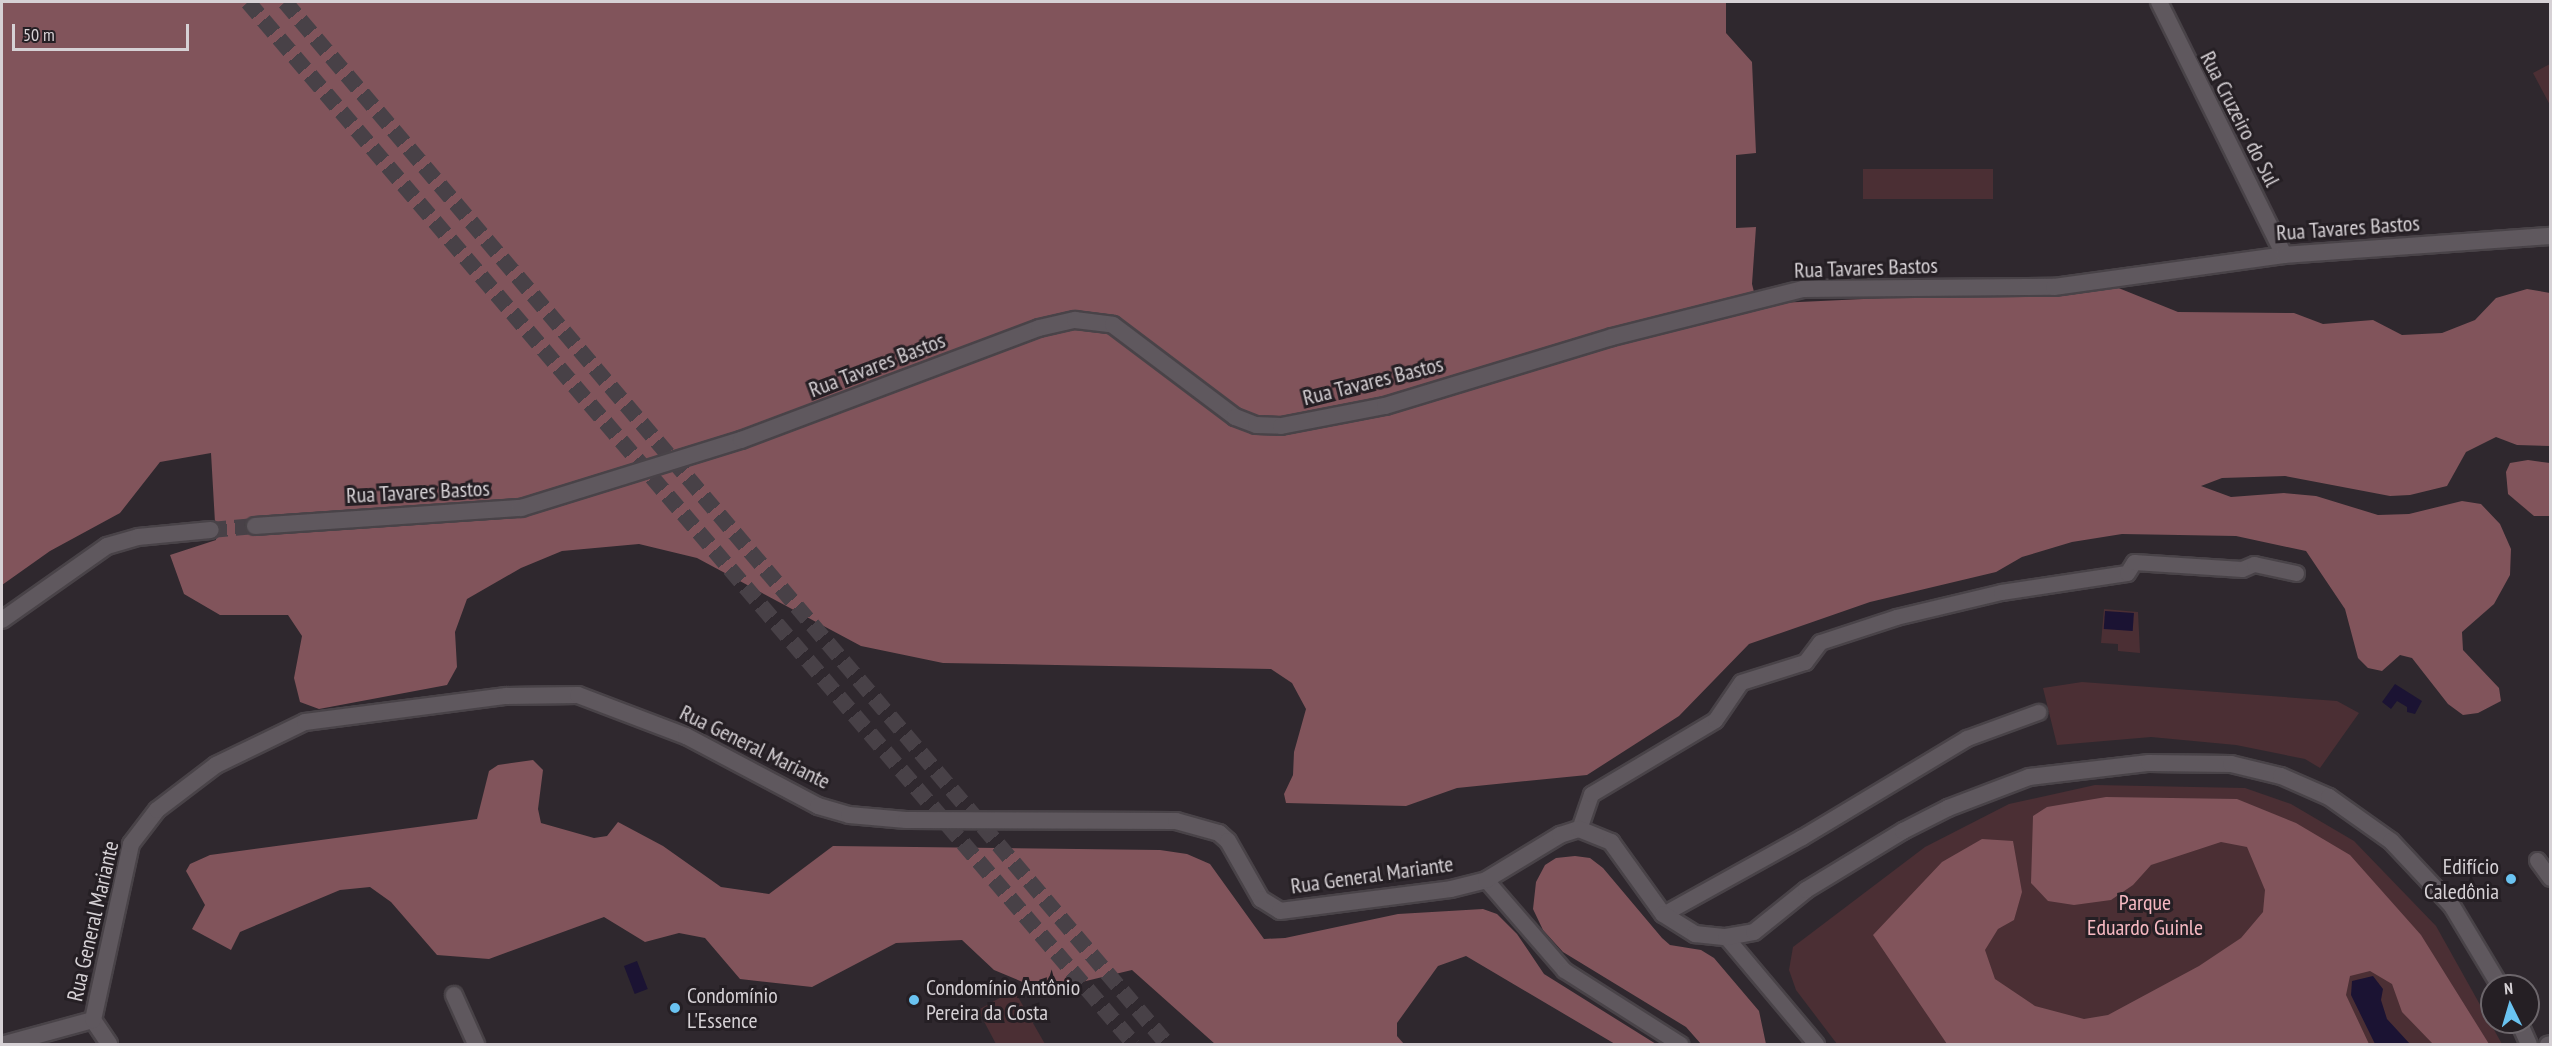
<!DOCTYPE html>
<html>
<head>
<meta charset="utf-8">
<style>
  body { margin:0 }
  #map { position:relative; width:2552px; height:1046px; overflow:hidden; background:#2f282e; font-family:"PT Sans Narrow",sans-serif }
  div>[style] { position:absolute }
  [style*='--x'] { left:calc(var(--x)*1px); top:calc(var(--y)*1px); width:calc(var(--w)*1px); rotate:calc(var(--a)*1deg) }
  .green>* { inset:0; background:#4b2f34; transform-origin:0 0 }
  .forest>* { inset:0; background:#81545b }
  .water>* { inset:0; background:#1b1333; transform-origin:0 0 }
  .minor-tunnel>* { height:16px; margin-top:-8px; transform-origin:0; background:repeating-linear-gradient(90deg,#484147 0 16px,transparent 0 24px) }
  .primary-tunnel>* { height:16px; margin-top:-8px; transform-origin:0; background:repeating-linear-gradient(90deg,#484147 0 16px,transparent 0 24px) }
  .roads { filter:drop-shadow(2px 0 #494348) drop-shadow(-2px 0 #494348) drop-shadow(0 2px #494348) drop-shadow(0 -2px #494348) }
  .service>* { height:15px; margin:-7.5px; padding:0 7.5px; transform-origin:7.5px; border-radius:7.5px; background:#5f585e }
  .minor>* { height:16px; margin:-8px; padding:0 8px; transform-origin:8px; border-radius:8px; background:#5f585e }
  .dots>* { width:16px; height:16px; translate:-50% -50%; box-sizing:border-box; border:3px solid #251f24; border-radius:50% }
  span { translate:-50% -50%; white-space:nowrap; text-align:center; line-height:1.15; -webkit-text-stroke:6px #251f24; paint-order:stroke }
  .street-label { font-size:22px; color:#d6d1d5 }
  .poi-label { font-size:22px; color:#d6d1d5 }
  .right { translate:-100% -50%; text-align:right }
  .left { translate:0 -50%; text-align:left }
  .park-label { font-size:22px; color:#f7b9c2 }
  .frame { position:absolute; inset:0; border:3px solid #d6d1d5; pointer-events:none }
  .north { position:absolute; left:2480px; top:974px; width:60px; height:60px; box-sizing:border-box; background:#251f24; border:2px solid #6c666b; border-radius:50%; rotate:355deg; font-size:16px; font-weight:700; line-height:24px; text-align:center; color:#d6d1d5 }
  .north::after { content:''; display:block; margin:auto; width:21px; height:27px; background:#6ac3f1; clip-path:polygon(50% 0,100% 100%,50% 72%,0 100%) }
  .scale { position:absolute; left:12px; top:24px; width:177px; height:27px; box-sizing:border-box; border:3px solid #d6d1d5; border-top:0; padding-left:8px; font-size:18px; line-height:21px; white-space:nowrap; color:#d6d1d5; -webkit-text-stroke:4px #251f24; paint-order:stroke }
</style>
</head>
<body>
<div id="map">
  <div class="green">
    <div style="clip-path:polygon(2550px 64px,2550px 105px,2533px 73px)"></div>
    <div style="left:1993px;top:169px;width:30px;height:130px;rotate:90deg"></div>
    <div style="clip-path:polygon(2104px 609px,2138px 612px,2140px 653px,2118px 651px,2118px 644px,2101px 643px)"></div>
    <div style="clip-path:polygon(2082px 682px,2337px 701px,2359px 713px,2320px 768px,2305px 759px,2236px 745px,2151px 737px,2057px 745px,2043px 688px)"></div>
    <div style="clip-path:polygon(2095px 785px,2245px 788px,2291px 804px,2354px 841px,2436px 926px,2502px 1044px,1837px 1044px,1796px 990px,1789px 970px,1793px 947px,1925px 847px,2009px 804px)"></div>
    <div style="clip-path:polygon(1014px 990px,1045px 1044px,996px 1044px,978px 1010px)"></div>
  </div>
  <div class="forest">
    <div style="clip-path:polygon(2px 2px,1726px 2px,1726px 33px,1752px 62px,1756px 153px,1736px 155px,1736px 228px,1756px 227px,1752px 284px,1757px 304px,2116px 287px,2178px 312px,2294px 313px,2323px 324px,2373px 320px,2402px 335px,2442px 333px,2475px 320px,2496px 298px,2527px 289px,2550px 293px,2550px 446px,2517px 445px,2496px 437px,2466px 452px,2447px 486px,2410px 495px,2390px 496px,2285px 476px,2222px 478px,2201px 486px,2231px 497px,2284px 493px,2316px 496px,2378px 515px,2409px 514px,2462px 501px,2481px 504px,2500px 524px,2511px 549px,2510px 575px,2494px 604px,2462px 632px,2463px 650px,2499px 688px,2501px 701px,2478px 713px,2463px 715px,2448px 704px,2412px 658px,2400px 655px,2382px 671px,2368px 668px,2358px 658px,2345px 609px,2306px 551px,2236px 536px,2122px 534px,2072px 542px,2022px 557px,1996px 572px,1870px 602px,1749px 644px,1679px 716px,1587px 775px,1457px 788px,1406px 806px,1286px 803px,1284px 794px,1293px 775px,1294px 752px,1306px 709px,1292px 683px,1271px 669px,943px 663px,861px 646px,697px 558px,639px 544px,562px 551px,521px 568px,467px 599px,455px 632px,457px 667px,447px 685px,319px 709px,300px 702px,294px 678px,302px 636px,288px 615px,220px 615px,184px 594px,170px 555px,216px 540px,211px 453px,160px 462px,120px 513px,50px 551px,2px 585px)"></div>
    <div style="clip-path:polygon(2528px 460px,2550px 463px,2550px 516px,2534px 516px,2508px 494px,2506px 472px,2510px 463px)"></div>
    <div style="clip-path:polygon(533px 760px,543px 770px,538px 809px,541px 823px,594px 838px,607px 836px,618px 822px,663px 846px,721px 887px,769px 894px,833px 846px,1160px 850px,1187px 854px,1210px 864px,1264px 939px,1285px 938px,1398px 914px,1483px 909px,1497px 914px,1517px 934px,1544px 974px,1656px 1044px,1615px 1044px,1466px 956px,1438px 966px,1397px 1023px,1397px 1036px,1404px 1044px,1215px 1044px,1132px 970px,1044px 991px,994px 970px,962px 940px,896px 943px,812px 987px,740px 979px,705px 938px,679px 933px,645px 942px,604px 917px,489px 959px,437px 955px,391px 902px,370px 887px,340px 890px,240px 932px,231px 950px,192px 929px,205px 905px,186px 871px,190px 864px,210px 855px,477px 819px,489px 771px,498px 765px)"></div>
    <div style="clip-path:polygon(2106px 797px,2237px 799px,2296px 823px,2350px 855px,2421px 935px,2489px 1044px,2433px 1044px,2402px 1012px,2392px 984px,2370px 971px,2350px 976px,2346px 995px,2369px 1044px,1947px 1044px,1873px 935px,1942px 862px,1982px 839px,2013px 841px,2022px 892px,2014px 920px,1998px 929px,1985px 950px,1995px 979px,2035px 1006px,2084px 1019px,2108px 1015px,2199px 966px,2241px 938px,2263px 912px,2265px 890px,2247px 847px,2221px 842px,2151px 865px,2133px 885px,2111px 900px,2074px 905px,2048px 901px,2031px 883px,2033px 816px,2047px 807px)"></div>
    <div style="clip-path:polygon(1575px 856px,1590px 858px,1603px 868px,1662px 938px,1670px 945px,1701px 950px,1714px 958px,1759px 1011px,1766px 1044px,1701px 1044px,1686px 1027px,1563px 952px,1543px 930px,1533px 909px,1536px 882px,1545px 865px,1556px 858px)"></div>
  </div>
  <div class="water">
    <div style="left:2105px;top:611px;width:29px;height:18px;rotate:4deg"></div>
    <div style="clip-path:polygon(2395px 684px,2422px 701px,2415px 714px,2407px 712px,2407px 707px,2397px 701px,2391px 709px,2382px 702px)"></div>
    <div style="left:637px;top:961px;width:30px;height:14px;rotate:69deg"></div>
    <div style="clip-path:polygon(2373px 976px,2383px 989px,2381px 1000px,2387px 1019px,2410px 1044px,2375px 1044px,2351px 995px,2352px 981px)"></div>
  </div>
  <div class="minor-tunnel">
    <div style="--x:211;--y:530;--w:44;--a:-5.2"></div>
  </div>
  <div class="primary-tunnel">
    <div style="--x:248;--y:2;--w:1368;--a:49.63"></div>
    <div style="--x:285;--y:2;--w:1365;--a:49.75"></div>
  </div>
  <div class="roads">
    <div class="service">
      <div style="--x:1579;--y:829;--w:37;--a:-71"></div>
      <div style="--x:1591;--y:794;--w:144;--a:-30.8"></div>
      <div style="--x:1715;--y:720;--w:46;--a:-55.6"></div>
      <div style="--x:1741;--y:682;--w:67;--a:-17.4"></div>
      <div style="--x:1805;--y:662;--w:25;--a:-53"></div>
      <div style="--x:1820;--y:642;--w:80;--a:-18.2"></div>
      <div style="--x:1896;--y:617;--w:108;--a:-13.4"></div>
      <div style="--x:2001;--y:592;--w:127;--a:-8.6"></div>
      <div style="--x:2127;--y:573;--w:13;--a:-58"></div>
      <div style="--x:2134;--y:562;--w:108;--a:3.7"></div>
      <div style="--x:2242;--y:569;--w:13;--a:-23"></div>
      <div style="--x:2254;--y:564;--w:43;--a:12.1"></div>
      <div style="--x:2537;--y:860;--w:22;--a:54"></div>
      <div style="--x:1486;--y:880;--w:119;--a:49.1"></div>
      <div style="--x:1564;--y:970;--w:138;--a:32.5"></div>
      <div style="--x:1663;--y:914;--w:159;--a:-29"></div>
      <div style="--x:1802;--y:837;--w:192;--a:-31"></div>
      <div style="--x:1967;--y:738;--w:76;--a:-20.1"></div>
      <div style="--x:1726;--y:937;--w:140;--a:49.9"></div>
      <div style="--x:2547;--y:1044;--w:3;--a:-18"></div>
    </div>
    <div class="minor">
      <div style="--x:2159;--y:2;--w:282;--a:63.7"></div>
      <div style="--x:255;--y:526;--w:267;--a:-3.9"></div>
      <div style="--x:521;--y:508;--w:230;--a:-17.2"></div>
      <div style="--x:741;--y:440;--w:318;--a:-20.6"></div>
      <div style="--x:1039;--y:328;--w:37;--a:-13"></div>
      <div style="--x:1075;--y:320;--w:38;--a:7"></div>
      <div style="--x:1113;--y:325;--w:153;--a:37"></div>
      <div style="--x:1235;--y:417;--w:22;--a:21"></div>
      <div style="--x:1256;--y:425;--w:25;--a:2"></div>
      <div style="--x:1281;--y:426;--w:106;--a:-10.9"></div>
      <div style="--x:1385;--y:406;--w:237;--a:-16.9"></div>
      <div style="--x:1612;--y:337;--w:197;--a:-14.1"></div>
      <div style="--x:1803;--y:289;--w:251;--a:-0.5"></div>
      <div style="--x:2054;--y:287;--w:232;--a:-7.9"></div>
      <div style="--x:2284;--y:255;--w:267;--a:-4.1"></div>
      <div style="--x:2;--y:620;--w:128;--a:-35.2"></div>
      <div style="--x:107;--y:546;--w:32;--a:-16"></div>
      <div style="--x:138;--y:537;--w:73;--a:-5.5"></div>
      <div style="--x:454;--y:995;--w:54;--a:65.8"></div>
      <div style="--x:93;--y:1020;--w:29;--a:56"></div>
      <div style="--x:2519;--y:1022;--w:24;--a:66"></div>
      <div style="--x:5;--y:1044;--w:91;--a:-15.3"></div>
      <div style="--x:93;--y:1020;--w:180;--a:-77.8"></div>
      <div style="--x:131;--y:844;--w:43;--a:-52.6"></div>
      <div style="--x:157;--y:810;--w:74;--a:-37.3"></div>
      <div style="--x:216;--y:765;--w:99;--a:-25.8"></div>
      <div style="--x:305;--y:722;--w:203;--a:-7.4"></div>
      <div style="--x:506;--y:696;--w:72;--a:-0.8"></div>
      <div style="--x:578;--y:695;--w:116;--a:20.8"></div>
      <div style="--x:686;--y:736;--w:149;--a:27.9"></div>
      <div style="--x:818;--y:806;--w:32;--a:16"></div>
      <div style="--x:849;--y:815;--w:57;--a:5"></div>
      <div style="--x:906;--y:820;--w:270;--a:0.2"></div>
      <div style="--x:1176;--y:821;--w:45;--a:15.6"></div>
      <div style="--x:1219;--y:833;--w:12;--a:42"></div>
      <div style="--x:1228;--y:841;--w:67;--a:60.4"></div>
      <div style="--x:1261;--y:899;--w:22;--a:32"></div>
      <div style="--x:1280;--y:911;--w:172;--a:-7.3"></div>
      <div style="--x:1451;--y:889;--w:36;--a:-14"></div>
      <div style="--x:1486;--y:880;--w:87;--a:-31.3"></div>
      <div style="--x:1560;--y:835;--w:20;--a:-18"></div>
      <div style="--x:1579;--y:829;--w:35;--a:22"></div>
      <div style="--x:1611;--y:842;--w:89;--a:54.2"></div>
      <div style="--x:1663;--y:914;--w:38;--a:32"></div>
      <div style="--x:1695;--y:934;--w:31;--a:6"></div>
      <div style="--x:1726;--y:937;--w:28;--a:-10"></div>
      <div style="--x:1754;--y:932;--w:67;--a:-38.9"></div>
      <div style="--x:1806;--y:890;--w:114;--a:-31.3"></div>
      <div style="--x:1903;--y:831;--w:51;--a:-27.1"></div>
      <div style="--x:1948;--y:808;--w:87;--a:-20.9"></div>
      <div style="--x:2029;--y:777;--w:121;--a:-6.7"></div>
      <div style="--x:2149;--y:763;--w:82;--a:0.7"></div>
      <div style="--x:2231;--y:764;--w:51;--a:13.5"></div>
      <div style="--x:2281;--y:776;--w:52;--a:23.6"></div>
      <div style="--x:2329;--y:797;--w:76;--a:35.4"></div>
      <div style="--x:2391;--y:841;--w:89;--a:46.8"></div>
      <div style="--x:2452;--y:906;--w:93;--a:59"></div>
    </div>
  </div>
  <div class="dots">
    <div style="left:2511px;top:879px;background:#6ac3f1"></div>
    <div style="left:914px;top:1000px;background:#6ac3f1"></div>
    <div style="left:675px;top:1008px;background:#6ac3f1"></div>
  </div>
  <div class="street-label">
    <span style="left:2240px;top:119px;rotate:63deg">Rua Cruzeiro do Sul</span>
    <span style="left:2348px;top:228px;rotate:-4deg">Rua Tavares Bastos</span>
    <span style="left:1866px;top:268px;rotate:-2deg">Rua Tavares Bastos</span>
    <span style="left:877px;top:365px;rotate:-21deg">Rua Tavares Bastos</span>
    <span style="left:1373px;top:381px;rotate:-14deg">Rua Tavares Bastos</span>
    <span style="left:418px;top:492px;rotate:-3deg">Rua Tavares Bastos</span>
    <span style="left:755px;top:747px;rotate:26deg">Rua General Mariante</span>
    <span style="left:1372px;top:875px;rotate:-8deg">Rua General Mariante</span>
    <span style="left:93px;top:921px;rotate:-77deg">Rua General Mariante</span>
  </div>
  <div class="poi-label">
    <span class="right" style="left:2499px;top:879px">Edifício<br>Caledônia</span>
    <span class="left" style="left:926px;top:1000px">Condomínio Antônio<br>Pereira da Costa</span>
    <span class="left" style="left:687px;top:1008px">Condomínio<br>L'Essence</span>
  </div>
  <div class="park-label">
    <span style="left:2145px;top:915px">Parque<br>Eduardo Guinle</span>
  </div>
  <div class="frame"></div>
  <div class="north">N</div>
  <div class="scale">50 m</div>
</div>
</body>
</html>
